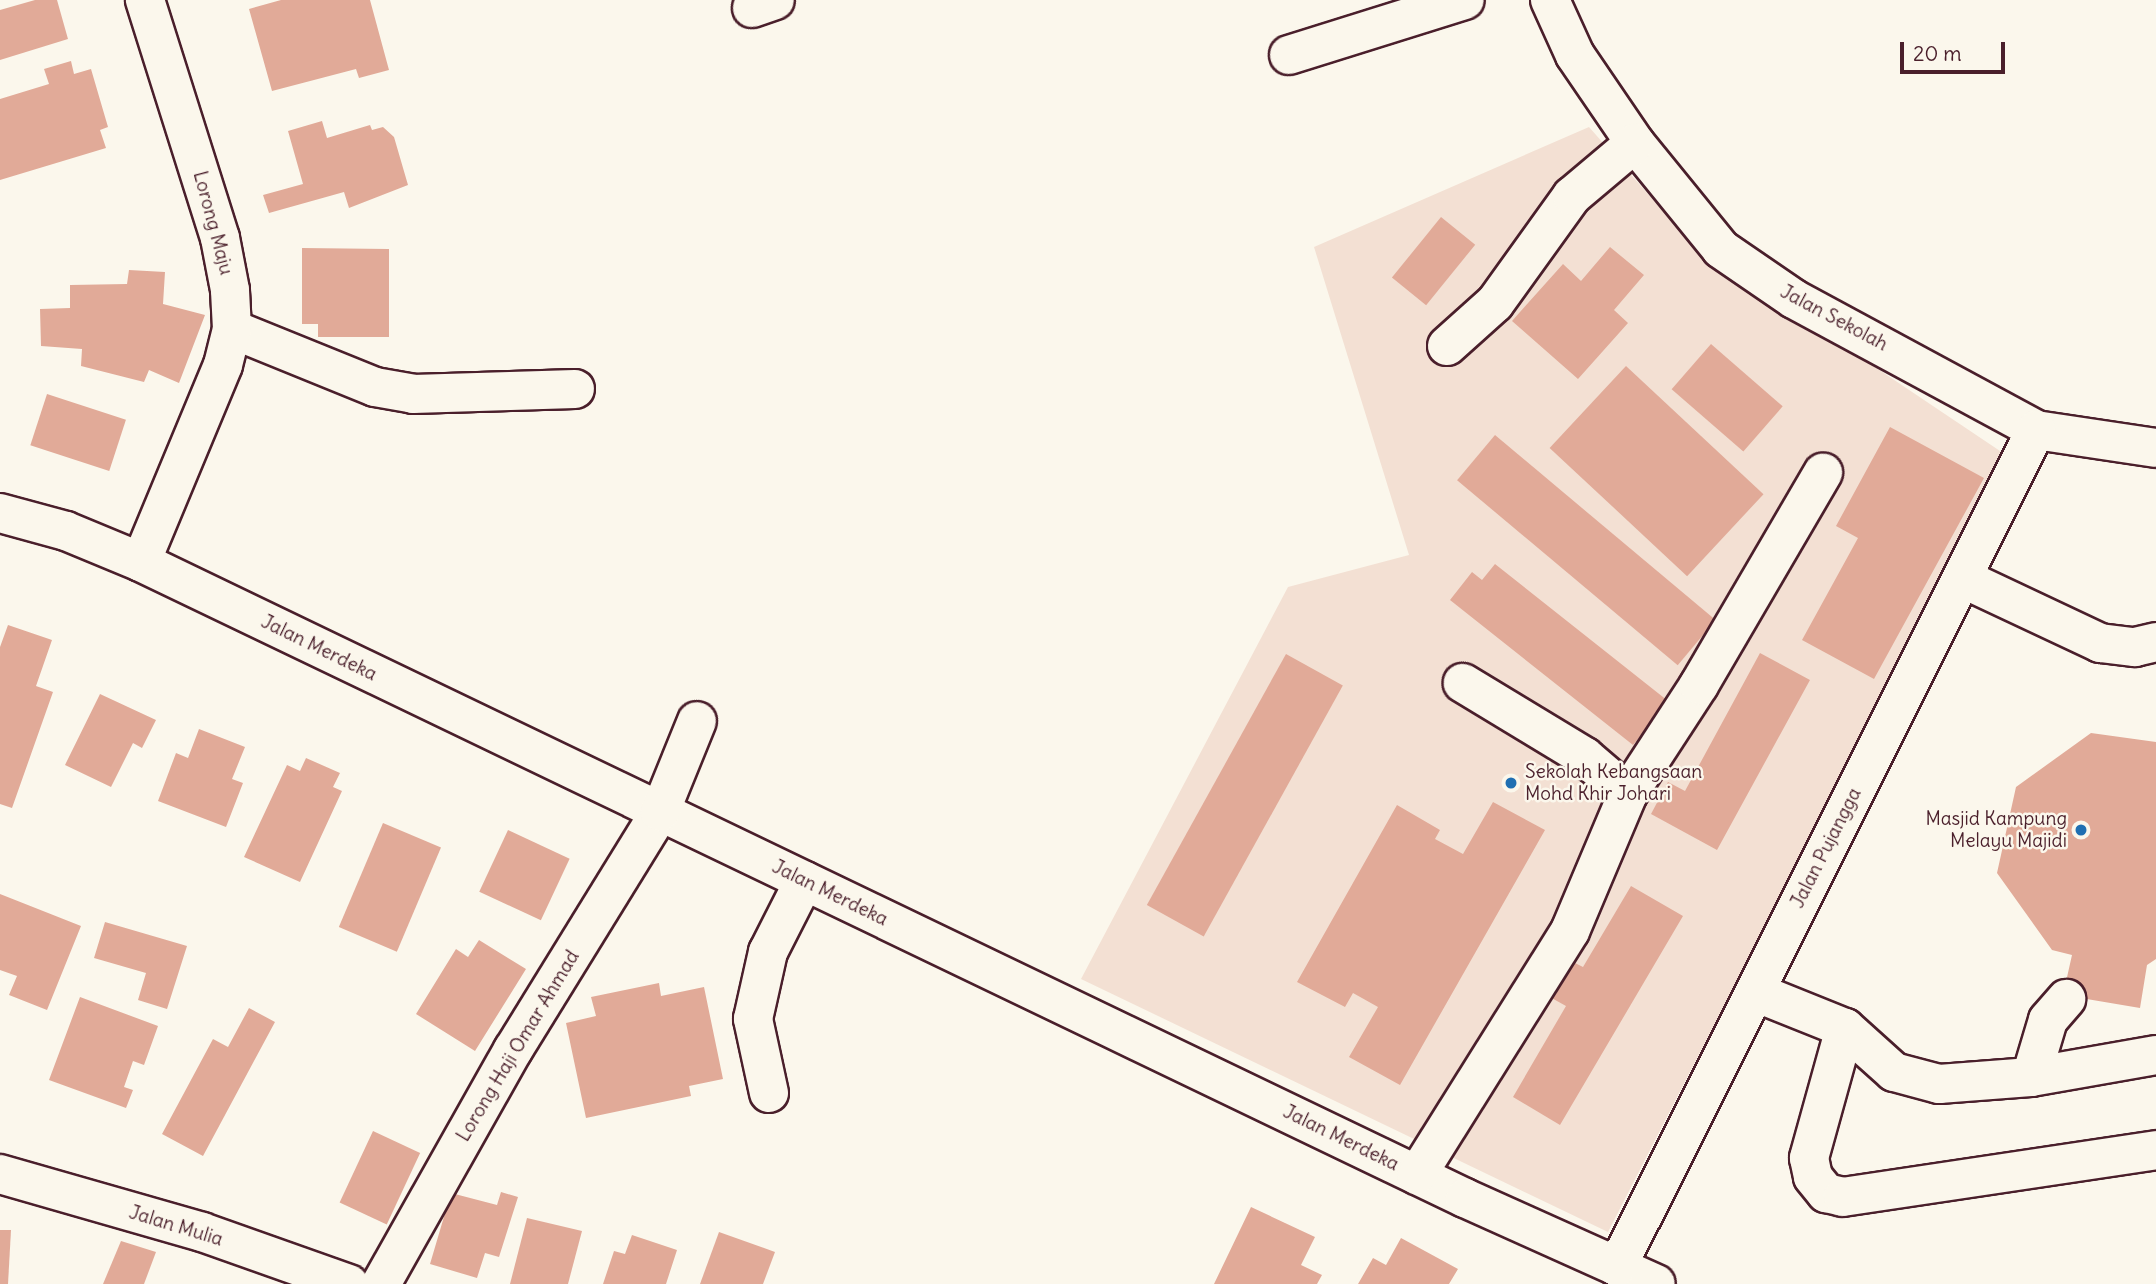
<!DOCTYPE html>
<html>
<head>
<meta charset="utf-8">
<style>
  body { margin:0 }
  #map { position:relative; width:2156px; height:1284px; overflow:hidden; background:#fbf7ec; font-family:Delius,sans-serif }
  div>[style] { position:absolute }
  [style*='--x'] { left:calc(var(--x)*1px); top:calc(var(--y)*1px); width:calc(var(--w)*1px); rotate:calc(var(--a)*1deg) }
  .built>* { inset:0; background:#f3e0d3 }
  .building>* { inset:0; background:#e1aa98; transform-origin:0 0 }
  .roads { filter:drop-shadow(2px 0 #4a1f2b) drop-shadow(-2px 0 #4a1f2b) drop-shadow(0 2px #4a1f2b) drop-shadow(0 -2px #4a1f2b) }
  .minor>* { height:38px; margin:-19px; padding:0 19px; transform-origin:19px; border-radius:19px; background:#fbf7ec }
  .dots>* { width:19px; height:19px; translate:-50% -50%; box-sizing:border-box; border:4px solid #fbf7ec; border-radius:50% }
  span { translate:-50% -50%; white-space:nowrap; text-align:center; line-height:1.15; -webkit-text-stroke:5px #fbf7ec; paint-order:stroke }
  .street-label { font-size:19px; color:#4a1f2b }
  .poi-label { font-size:19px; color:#4a1f2b }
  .left { translate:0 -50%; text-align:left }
  .right { translate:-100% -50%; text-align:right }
  .scale { position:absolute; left:1900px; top:42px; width:105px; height:32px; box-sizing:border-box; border:4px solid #4a1f2b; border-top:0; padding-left:9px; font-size:21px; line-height:24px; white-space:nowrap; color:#4a1f2b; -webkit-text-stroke:5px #fbf7ec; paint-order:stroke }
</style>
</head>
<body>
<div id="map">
  <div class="built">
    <div style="clip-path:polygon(1589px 127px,1693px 245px,2006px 455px,1608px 1232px,1081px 979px,1288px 587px,1409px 555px,1314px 247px)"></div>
  </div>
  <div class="building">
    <div style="clip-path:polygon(35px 0,57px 0,68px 39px,0 60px,0 10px)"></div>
    <div style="clip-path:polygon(281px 0,370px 0,389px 70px,359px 78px,356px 69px,272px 91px,249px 9px)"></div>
    <div style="clip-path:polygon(71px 61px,74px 74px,91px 69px,108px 127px,100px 130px,106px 148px,0 180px,0 99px,49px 84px,44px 69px)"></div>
    <div style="clip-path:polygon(322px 121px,327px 138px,370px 125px,372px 130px,383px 127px,394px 137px,408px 185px,349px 208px,344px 192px,269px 213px,263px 195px,303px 184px,288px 131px)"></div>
    <div style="left:1441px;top:217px;width:44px;height:78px;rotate:39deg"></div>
    <div style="clip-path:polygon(1610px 247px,1644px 275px,1614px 310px,1628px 323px,1578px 379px,1512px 321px,1563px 264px,1581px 281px)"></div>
    <div style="clip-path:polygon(302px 248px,389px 249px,389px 337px,318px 337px,318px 324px,302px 324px)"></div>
    <div style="clip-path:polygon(129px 270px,165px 272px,163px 304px,205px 315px,179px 383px,149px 370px,144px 382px,81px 366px,82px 349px,41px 346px,40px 309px,70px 308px,70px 285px,127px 284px)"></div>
    <div style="left:1711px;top:344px;width:95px;height:60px;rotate:41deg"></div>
    <div style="left:1626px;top:366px;width:188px;height:112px;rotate:43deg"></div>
    <div style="left:47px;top:394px;width:83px;height:54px;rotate:18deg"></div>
    <div style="clip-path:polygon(1890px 427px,1984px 478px,1874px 679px,1802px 640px,1858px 538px,1836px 526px)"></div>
    <div style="left:1495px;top:435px;width:288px;height:59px;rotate:40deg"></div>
    <div style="clip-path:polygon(1495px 564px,1668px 701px,1633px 745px,1450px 600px,1472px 572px,1482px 580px)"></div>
    <div style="clip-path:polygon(8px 625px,52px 640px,36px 686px,53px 692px,12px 808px,0 804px,0 647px)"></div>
    <div style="clip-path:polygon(1760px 653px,1810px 680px,1717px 850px,1651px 814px,1668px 782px,1685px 791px)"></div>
    <div style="left:1286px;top:654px;width:65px;height:287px;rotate:29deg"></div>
    <div style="clip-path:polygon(100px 694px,156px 720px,142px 748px,133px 743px,111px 787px,65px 765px)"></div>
    <div style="clip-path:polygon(199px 729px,245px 747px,232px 779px,243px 783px,226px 827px,158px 801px,176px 753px,188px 758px)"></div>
    <div style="clip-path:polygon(2091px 733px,2156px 742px,2156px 959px,2147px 965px,2140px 1008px,2063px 995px,2072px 955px,2052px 950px,1997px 873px,2016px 787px)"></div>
    <div style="clip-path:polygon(306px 758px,340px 773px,333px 787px,342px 791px,300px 882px,244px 857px,287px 765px,300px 771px)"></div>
    <div style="clip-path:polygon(1493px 802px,1545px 830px,1400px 1085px,1349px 1057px,1378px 1007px,1353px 993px,1345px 1007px,1297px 982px,1397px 805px,1440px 830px,1435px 839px,1463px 854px)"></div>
    <div style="left:383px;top:823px;width:63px;height:113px;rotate:23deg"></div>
    <div style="left:508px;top:830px;width:68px;height:68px;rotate:25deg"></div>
    <div style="clip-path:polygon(1631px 886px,1683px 916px,1560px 1125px,1513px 1097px,1566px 1006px,1548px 996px,1569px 960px,1583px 967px)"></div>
    <div style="clip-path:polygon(0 894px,81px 926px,47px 1010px,9px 995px,17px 976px,0 970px)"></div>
    <div style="clip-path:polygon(105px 922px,187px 946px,167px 1009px,138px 1000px,146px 973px,94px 958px)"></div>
    <div style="clip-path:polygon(479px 940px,526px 969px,475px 1051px,416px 1014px,456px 949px,468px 957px)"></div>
    <div style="clip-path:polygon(659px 983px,661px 996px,704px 987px,723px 1079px,689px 1086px,691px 1096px,586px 1118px,566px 1023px,596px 1016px,591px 997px)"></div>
    <div style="clip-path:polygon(80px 997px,158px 1026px,144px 1065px,133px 1061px,124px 1087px,133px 1090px,126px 1108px,49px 1080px)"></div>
    <div style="clip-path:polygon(249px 1008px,275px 1022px,203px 1156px,162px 1134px,213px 1039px,228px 1047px)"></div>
    <div style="left:373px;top:1131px;width:52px;height:79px;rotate:25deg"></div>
    <div style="clip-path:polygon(501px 1192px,518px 1197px,499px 1257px,485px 1253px,477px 1278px,430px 1264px,451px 1193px,497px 1205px)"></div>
    <div style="clip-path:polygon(1251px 1207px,1315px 1237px,1301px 1265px,1322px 1275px,1317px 1284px,1214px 1284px)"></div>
    <div style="clip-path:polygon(527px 1218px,582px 1231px,568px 1284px,510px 1284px)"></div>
    <div style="clip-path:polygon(0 1230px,11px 1230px,8px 1284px,0 1284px)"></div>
    <div style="clip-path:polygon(719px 1232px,775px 1252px,763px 1284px,700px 1284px)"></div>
    <div style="clip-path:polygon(632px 1235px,677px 1250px,666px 1284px,603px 1284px,614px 1251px,625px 1254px)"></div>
    <div style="clip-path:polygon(1401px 1238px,1458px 1269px,1449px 1284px,1358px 1284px,1373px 1258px,1386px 1265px)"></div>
    <div style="clip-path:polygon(121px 1241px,156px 1252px,144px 1284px,103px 1284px)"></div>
  </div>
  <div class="roads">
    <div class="minor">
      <div style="--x:1550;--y:0;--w:60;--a:65.6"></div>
      <div style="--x:1575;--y:55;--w:107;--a:55.7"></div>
      <div style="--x:1635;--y:143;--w:136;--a:50.9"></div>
      <div style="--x:1721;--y:249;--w:88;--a:34.4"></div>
      <div style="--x:1794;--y:299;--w:275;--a:28.4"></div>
      <div style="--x:2036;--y:430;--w:121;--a:8.5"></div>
      <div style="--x:752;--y:8;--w:24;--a:-19"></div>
      <div style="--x:1289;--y:55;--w:184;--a:-17.4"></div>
      <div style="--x:232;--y:329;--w:154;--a:22.1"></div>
      <div style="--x:375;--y:387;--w:39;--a:10"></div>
      <div style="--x:413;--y:394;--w:162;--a:-1.8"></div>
      <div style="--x:1447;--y:346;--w:64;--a:-41.9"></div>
      <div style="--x:1495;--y:303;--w:132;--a:-54.3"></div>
      <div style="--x:1572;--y:196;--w:82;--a:-40.1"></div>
      <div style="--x:0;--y:513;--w:68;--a:15.3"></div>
      <div style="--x:66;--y:531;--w:81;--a:22.5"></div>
      <div style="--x:141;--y:562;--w:1469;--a:25.66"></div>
      <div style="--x:1465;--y:1198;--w:209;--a:24.2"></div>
      <div style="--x:141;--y:562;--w:213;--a:-67.4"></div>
      <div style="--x:223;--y:365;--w:37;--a:-76"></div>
      <div style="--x:232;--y:329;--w:39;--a:-93"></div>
      <div style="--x:230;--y:290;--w:53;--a:-100.9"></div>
      <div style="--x:220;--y:238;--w:250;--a:-107.5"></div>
      <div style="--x:1962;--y:578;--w:153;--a:25.2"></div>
      <div style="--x:2100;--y:643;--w:35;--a:7"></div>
      <div style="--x:2135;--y:647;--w:22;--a:-13"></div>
      <div style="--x:1628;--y:794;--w:130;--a:-56.9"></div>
      <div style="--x:1699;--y:685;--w:246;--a:-59.7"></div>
      <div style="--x:1755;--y:992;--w:97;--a:21.8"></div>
      <div style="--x:1845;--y:1028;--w:66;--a:41.9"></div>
      <div style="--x:1894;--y:1072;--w:47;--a:14.9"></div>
      <div style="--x:1939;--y:1084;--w:92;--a:-4.4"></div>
      <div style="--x:2031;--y:1077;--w:127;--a:-10"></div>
      <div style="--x:1845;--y:1028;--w:135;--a:105.5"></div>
      <div style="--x:1809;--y:1158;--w:19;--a:78"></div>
      <div style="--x:1813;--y:1177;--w:21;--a:51"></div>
      <div style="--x:1826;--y:1193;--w:17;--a:13"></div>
      <div style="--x:1843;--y:1197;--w:317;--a:-8.5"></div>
      <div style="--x:2031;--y:1077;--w:59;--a:-73.4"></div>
      <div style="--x:2048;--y:1020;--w:28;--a:-49"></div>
      <div style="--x:769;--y:1093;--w:76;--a:-102.2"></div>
      <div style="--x:753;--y:1019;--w:69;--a:-77.4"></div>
      <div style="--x:768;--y:952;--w:80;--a:-63.1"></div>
      <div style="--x:0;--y:1174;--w:210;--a:16"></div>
      <div style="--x:202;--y:1232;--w:156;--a:19.5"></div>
      <div style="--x:1417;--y:1175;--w:288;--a:-57.9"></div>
      <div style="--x:1570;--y:931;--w:149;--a:-67.1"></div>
      <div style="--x:1628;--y:794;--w:57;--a:-139.3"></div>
      <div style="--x:1585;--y:757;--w:143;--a:-148.8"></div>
      <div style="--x:1617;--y:1267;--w:936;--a:-63.41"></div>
      <div style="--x:381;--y:1284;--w:269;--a:-60.6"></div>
      <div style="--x:513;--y:1050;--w:280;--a:-58.3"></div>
      <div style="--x:660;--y:812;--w:98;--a:-67.9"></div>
    </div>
  </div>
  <div class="dots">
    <div style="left:1511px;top:783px;background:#1f6fb2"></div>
    <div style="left:2081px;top:830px;background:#1f6fb2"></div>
  </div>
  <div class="street-label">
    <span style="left:213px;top:223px;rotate:75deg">Lorong Maju</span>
    <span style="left:1834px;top:318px;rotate:28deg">Jalan Sekolah</span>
    <span style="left:319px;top:648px;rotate:26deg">Jalan Merdeka</span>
    <span style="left:1826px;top:848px;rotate:-63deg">Jalan Pujangga</span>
    <span style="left:830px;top:893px;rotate:26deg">Jalan Merdeka</span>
    <span style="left:518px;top:1046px;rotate:-59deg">Lorong Haji Omar Ahmad</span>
    <span style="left:1341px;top:1138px;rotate:26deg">Jalan Merdeka</span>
    <span style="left:176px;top:1226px;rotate:17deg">Jalan Mulia</span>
  </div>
  <div class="poi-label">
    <span class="left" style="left:1525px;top:783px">Sekolah Kebangsaan<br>Mohd Khir Johari</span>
    <span class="right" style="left:2067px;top:830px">Masjid Kampung<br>Melayu Majidi</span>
  </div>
  <div class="scale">20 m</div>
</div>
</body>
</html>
